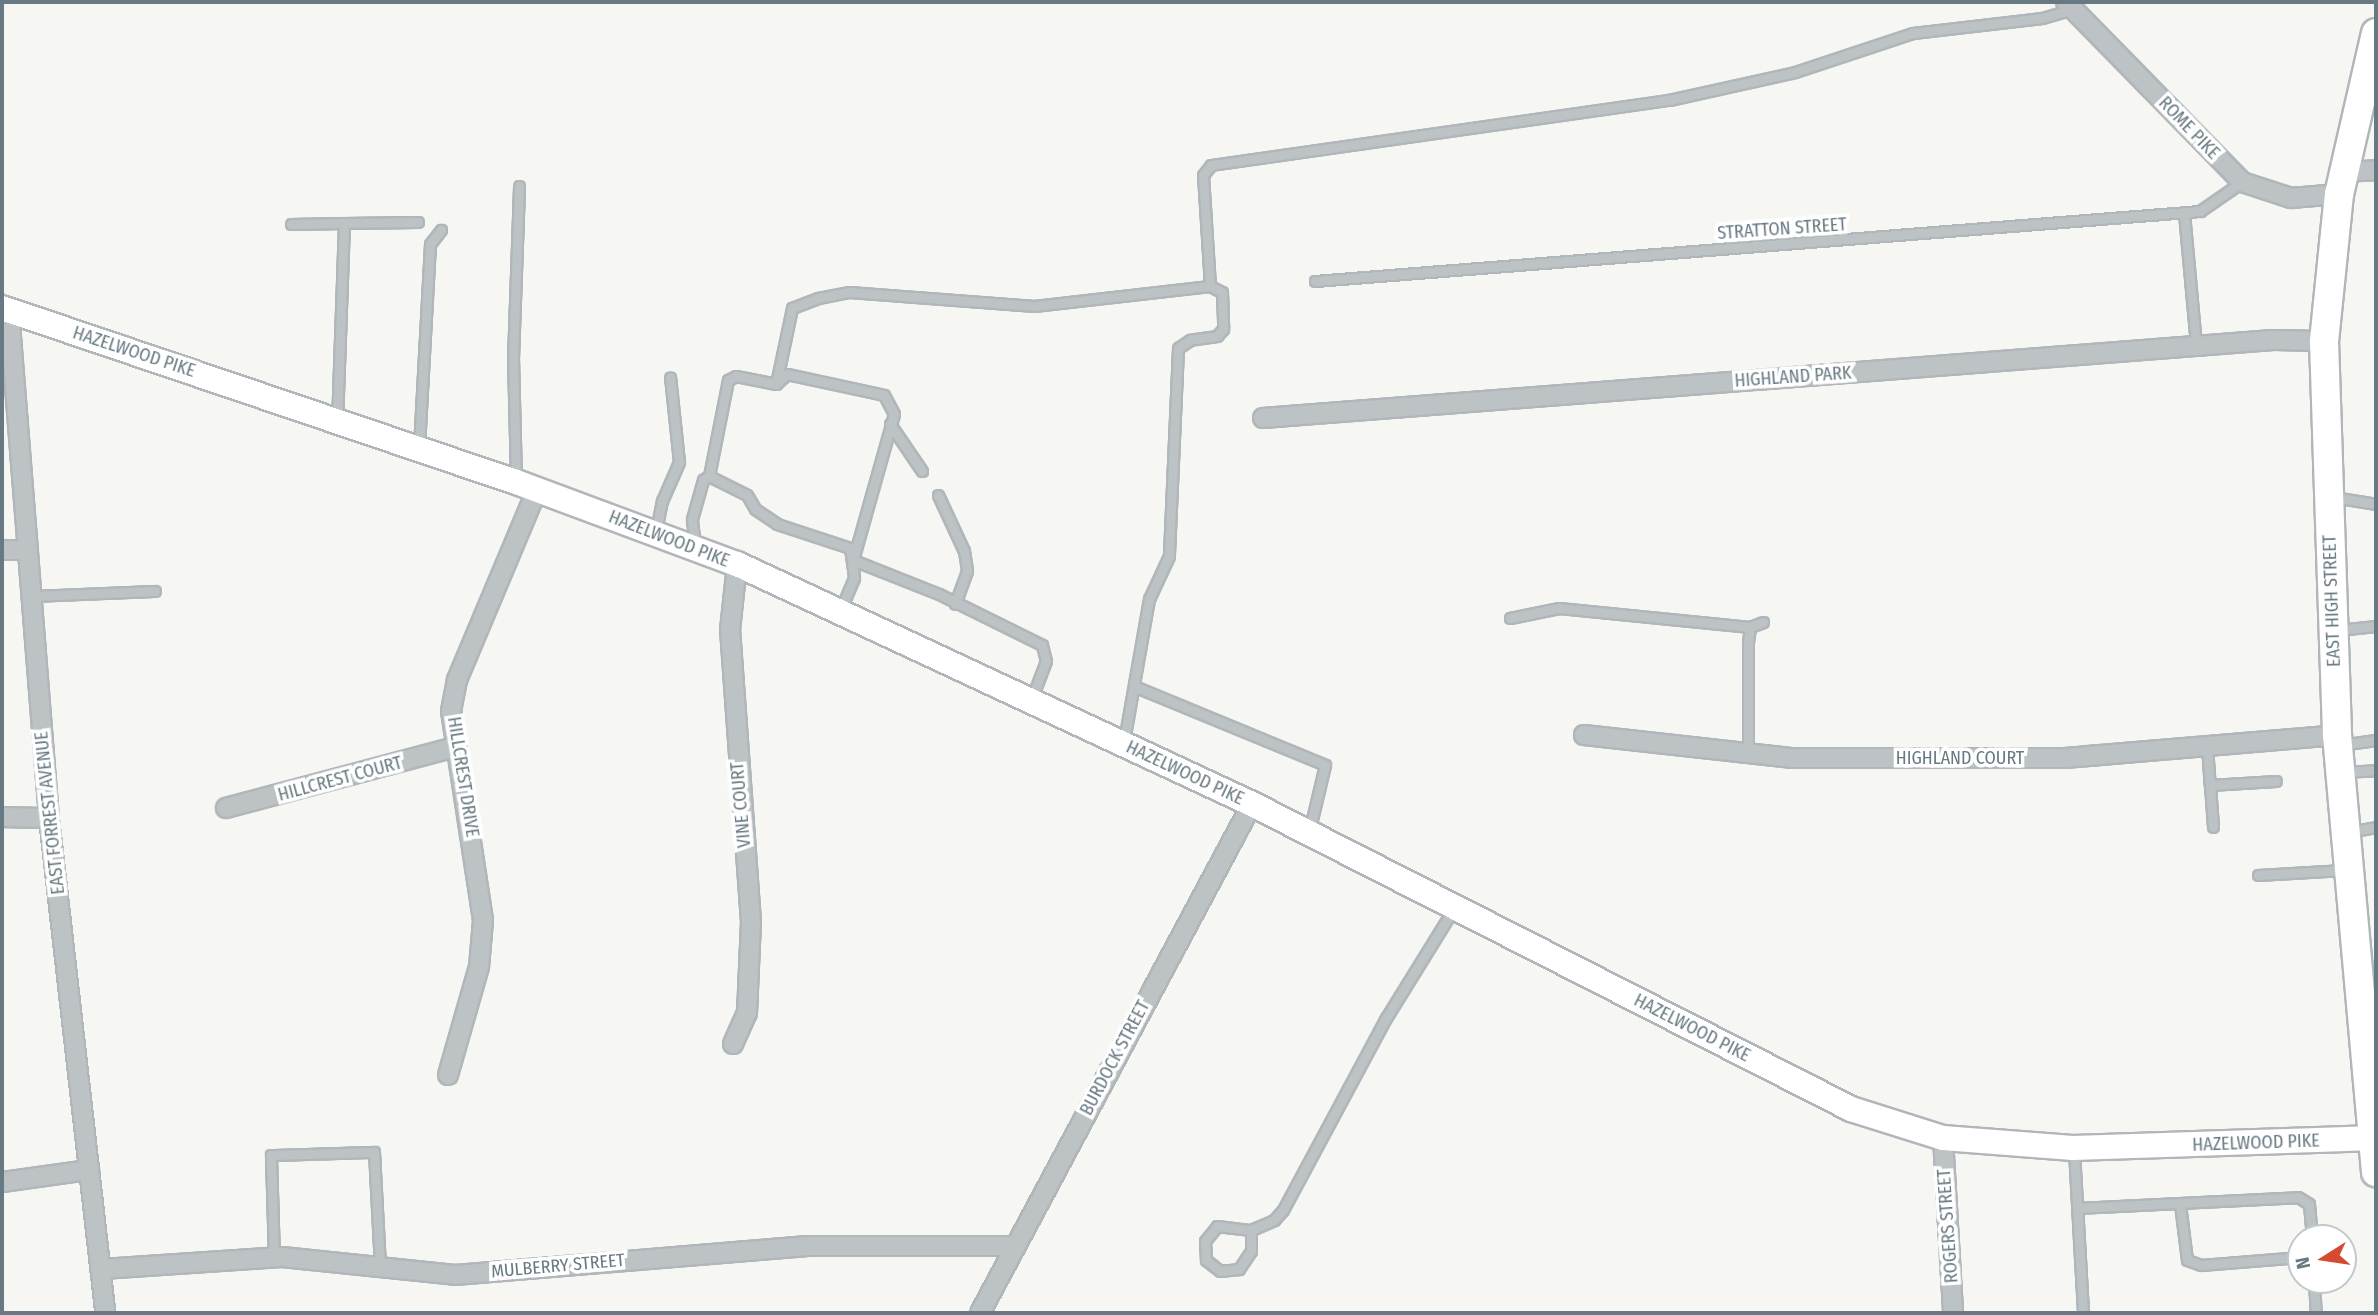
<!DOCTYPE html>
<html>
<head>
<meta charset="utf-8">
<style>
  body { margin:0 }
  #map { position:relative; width:2378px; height:1315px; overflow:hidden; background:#f6f6f3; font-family:"Fira Sans Condensed",sans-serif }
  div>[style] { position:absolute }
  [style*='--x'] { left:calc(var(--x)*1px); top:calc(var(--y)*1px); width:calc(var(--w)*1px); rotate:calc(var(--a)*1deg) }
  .roads { filter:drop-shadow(2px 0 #b0b6ba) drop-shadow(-2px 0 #b0b6ba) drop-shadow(0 2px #b0b6ba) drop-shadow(0 -2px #b0b6ba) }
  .lane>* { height:9px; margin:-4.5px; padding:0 4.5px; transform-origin:4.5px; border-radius:4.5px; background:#bdc2c5 }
  .street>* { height:18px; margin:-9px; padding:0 9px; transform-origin:9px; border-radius:9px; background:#bdc2c5 }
  .secondary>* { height:24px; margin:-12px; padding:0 12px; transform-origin:12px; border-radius:12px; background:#fff }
  .primary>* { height:28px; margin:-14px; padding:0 14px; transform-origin:14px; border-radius:14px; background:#fff }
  span { translate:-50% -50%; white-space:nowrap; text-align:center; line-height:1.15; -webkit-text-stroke:7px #fff; paint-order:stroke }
  .street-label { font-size:18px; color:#677982 }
  .frame { position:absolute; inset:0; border:4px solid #677982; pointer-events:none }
  .north { position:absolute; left:2287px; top:1224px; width:70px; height:70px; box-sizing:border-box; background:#fff; border:2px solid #c2c9cd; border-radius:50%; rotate:258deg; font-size:19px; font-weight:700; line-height:28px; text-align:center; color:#677982 }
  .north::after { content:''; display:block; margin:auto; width:24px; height:32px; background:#d74a32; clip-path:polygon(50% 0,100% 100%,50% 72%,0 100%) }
</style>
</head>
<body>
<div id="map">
  <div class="roads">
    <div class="lane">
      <div style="--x:2184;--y:213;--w:134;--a:84.8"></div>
      <div style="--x:344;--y:223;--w:74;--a:-0.8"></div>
      <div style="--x:291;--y:224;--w:53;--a:-1.1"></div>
      <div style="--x:344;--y:223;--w:196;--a:92"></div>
      <div style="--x:1315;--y:281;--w:888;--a:-4.52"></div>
      <div style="--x:2200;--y:211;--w:51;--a:-34.6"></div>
      <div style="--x:1210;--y:286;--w:111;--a:-93.6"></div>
      <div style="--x:1203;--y:175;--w:13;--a:-51"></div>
      <div style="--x:1211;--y:165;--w:463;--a:-8.1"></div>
      <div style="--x:1669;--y:100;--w:129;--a:-12.5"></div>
      <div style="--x:1795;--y:72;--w:124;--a:-18.3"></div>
      <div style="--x:1913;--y:33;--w:130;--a:-6.6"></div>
      <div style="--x:2042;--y:18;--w:32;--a:-16"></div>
      <div style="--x:776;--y:384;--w:78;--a:-78.1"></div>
      <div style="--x:792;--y:308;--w:28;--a:-21"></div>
      <div style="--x:818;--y:298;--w:32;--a:-11"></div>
      <div style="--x:849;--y:292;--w:186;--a:4.3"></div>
      <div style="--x:1034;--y:306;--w:177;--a:-6.5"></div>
      <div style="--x:1210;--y:286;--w:13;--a:27"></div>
      <div style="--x:1222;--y:292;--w:37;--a:88"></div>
      <div style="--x:1223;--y:329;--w:9;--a:131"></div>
      <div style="--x:1217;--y:336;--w:27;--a:172"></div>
      <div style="--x:1190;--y:340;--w:14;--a:146"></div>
      <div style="--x:1178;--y:348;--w:208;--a:92.5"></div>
      <div style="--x:1169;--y:556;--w:47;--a:114.9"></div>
      <div style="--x:1149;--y:599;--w:144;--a:100"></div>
      <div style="--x:890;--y:424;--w:57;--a:55.8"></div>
      <div style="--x:419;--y:447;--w:203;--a:-86.9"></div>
      <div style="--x:430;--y:244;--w:18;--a:-52"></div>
      <div style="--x:709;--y:476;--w:98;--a:-78.8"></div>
      <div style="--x:728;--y:380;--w:9;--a:-27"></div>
      <div style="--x:736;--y:376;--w:41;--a:11.3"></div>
      <div style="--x:776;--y:384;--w:15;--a:-42"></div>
      <div style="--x:787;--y:374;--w:99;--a:12.2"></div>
      <div style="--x:884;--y:395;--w:21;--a:62"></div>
      <div style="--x:894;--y:414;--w:152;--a:105.7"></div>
      <div style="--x:516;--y:480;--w:121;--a:-91.4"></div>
      <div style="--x:513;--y:359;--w:173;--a:-88"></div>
      <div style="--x:938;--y:495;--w:62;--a:65.1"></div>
      <div style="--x:964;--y:551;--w:20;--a:81"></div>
      <div style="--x:967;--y:571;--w:35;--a:110"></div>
      <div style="--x:2333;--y:497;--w:44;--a:9.2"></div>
      <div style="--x:656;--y:531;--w:31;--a:-79"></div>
      <div style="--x:662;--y:501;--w:43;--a:-66.4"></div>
      <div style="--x:679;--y:462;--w:85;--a:-96"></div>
      <div style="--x:695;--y:545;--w:26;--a:-97"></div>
      <div style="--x:692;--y:519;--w:41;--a:-74.2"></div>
      <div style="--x:703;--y:480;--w:7;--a:-34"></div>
      <div style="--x:709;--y:476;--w:42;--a:26.6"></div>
      <div style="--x:747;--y:495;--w:16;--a:60"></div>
      <div style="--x:755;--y:509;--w:27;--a:34"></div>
      <div style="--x:777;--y:524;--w:77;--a:18.2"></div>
      <div style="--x:850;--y:548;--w:30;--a:82"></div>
      <div style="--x:854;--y:578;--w:34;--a:113"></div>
      <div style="--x:853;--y:560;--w:92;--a:21.6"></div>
      <div style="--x:939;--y:594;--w:115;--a:26.3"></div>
      <div style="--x:1042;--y:645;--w:16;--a:76"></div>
      <div style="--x:1046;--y:661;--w:40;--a:111"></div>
      <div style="--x:31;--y:596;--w:124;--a:-2.3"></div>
      <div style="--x:1510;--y:618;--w:50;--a:-11.5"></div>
      <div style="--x:1559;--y:608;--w:192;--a:5.7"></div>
      <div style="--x:2338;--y:630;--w:38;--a:-6"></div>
      <div style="--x:1136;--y:687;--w:204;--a:22.4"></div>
      <div style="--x:1325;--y:765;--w:69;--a:103.4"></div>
      <div style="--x:2340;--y:745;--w:36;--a:-8"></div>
      <div style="--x:2207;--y:746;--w:39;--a:86"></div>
      <div style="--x:2210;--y:785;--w:66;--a:-3.5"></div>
      <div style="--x:1748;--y:753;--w:111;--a:-90"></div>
      <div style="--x:1748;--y:642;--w:15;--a:-82"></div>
      <div style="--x:1750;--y:627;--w:14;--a:-21"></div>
      <div style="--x:2343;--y:772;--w:33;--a:-3"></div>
      <div style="--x:2210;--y:785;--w:42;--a:85.9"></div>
      <div style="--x:2348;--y:832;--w:28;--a:-10"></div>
      <div style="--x:2258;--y:875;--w:86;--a:-3.3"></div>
      <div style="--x:2074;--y:1151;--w:162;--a:86.8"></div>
      <div style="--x:2180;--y:1204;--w:56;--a:82.9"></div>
      <div style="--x:2187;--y:1260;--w:15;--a:20"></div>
      <div style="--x:2201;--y:1265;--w:100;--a:-4.6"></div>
      <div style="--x:2077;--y:1208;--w:221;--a:-2.8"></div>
      <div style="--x:2298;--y:1197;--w:13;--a:32"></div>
      <div style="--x:2309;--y:1204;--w:34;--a:85"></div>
      <div style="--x:1251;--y:1230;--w:21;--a:90"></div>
      <div style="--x:1251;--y:1251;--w:22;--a:124"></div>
      <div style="--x:1239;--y:1269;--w:19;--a:174"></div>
      <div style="--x:1220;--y:1271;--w:18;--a:-142"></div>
      <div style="--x:1206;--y:1260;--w:19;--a:-93"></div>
      <div style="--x:1205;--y:1241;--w:19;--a:-51"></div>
      <div style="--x:1217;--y:1226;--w:34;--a:7"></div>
      <div style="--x:1251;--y:1230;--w:25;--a:-23"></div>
      <div style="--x:1274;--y:1220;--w:13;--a:-48"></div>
      <div style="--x:1283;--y:1210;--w:218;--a:-61.8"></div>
      <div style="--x:1386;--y:1018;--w:127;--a:-58.2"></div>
      <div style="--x:274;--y:1258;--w:103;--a:-91.7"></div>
      <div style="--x:271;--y:1155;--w:103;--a:-1.7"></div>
      <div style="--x:374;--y:1152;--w:115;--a:87"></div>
      <div style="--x:2314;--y:1280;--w:33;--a:87"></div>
    </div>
    <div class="street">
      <div style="--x:2066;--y:2;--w:252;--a:45.6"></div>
      <div style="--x:2242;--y:182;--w:52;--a:18.1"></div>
      <div style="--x:2291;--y:198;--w:48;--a:-4.8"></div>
      <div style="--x:2343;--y:172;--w:33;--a:-3"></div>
      <div style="--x:9;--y:311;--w:509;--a:85.49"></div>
      <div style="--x:49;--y:818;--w:498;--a:83.5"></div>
      <div style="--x:1263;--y:418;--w:1013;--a:-4.42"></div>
      <div style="--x:2273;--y:340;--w:51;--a:1.1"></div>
      <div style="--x:2;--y:550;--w:25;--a:0"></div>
      <div style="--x:1584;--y:735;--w:208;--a:6.3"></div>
      <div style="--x:1791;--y:758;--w:274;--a:0"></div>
      <div style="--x:2065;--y:758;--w:273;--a:-4.8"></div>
      <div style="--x:226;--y:808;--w:237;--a:-14.9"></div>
      <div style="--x:2;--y:817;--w:47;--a:1.2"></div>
      <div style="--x:733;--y:1044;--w:34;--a:-66"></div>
      <div style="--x:747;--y:1013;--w:91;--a:-87.5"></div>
      <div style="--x:751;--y:922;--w:293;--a:-94.1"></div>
      <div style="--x:730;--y:630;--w:66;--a:-83.9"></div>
      <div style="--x:448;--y:1075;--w:112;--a:-74"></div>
      <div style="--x:479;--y:967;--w:47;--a:-85.1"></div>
      <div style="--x:483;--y:920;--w:211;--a:-98.7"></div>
      <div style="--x:451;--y:711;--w:32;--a:-79"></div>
      <div style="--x:457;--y:680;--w:206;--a:-67.2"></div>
      <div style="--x:1943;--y:1138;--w:175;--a:86.7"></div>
      <div style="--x:2;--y:1182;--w:88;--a:-7.9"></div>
      <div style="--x:102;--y:1269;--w:180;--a:-3.8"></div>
      <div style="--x:282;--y:1257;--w:174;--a:5.9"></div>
      <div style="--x:455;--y:1275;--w:354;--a:-4.7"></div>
      <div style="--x:808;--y:1246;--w:206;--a:0"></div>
      <div style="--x:980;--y:1313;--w:577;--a:-61.88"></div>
    </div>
    <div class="secondary">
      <div style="--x:2;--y:308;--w:543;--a:18.7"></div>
      <div style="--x:516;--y:482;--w:236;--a:20.4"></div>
      <div style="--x:737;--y:564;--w:568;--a:24.99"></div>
      <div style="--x:1252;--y:804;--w:672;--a:26.98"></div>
      <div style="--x:1851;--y:1109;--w:96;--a:17.5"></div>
      <div style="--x:1943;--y:1138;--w:130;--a:4.4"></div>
      <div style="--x:2073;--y:1148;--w:301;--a:-1.9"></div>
    </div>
    <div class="primary">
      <div style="--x:2376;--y:33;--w:165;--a:102.9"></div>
      <div style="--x:2339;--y:194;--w:148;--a:95.8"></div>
      <div style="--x:2324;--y:341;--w:394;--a:88.1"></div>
      <div style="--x:2337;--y:735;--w:439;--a:84.9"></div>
    </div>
  </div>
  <div class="street-label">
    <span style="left:2189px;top:128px;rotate:46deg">ROME PIKE</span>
    <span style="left:1782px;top:229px;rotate:-4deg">STRATTON STREET</span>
    <span style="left:134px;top:352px;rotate:18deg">HAZELWOOD PIKE</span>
    <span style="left:1793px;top:377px;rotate:-4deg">HIGHLAND PARK</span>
    <span style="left:669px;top:539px;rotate:21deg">HAZELWOOD PIKE</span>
    <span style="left:2332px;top:601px;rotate:-92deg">EAST HIGH STREET</span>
    <span style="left:1960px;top:758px">HIGHLAND COURT</span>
    <span style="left:1185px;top:773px;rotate:25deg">HAZELWOOD PIKE</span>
    <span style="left:463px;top:777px;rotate:81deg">HILLCREST DRIVE</span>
    <span style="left:340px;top:779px;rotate:-15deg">HILLCREST COURT</span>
    <span style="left:741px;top:805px;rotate:-95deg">VINE COURT</span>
    <span style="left:50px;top:813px;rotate:-96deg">EAST FORREST AVENUE</span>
    <span style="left:1692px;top:1028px;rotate:27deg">HAZELWOOD PIKE</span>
    <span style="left:1115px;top:1058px;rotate:-62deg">BURDOCK STREET</span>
    <span style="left:2256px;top:1143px;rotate:-2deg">HAZELWOOD PIKE</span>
    <span style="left:1948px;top:1226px;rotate:-94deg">ROGERS STREET</span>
    <span style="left:558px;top:1266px;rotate:-5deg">MULBERRY STREET</span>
  </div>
  <div class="frame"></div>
  <div class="north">N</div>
</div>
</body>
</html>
